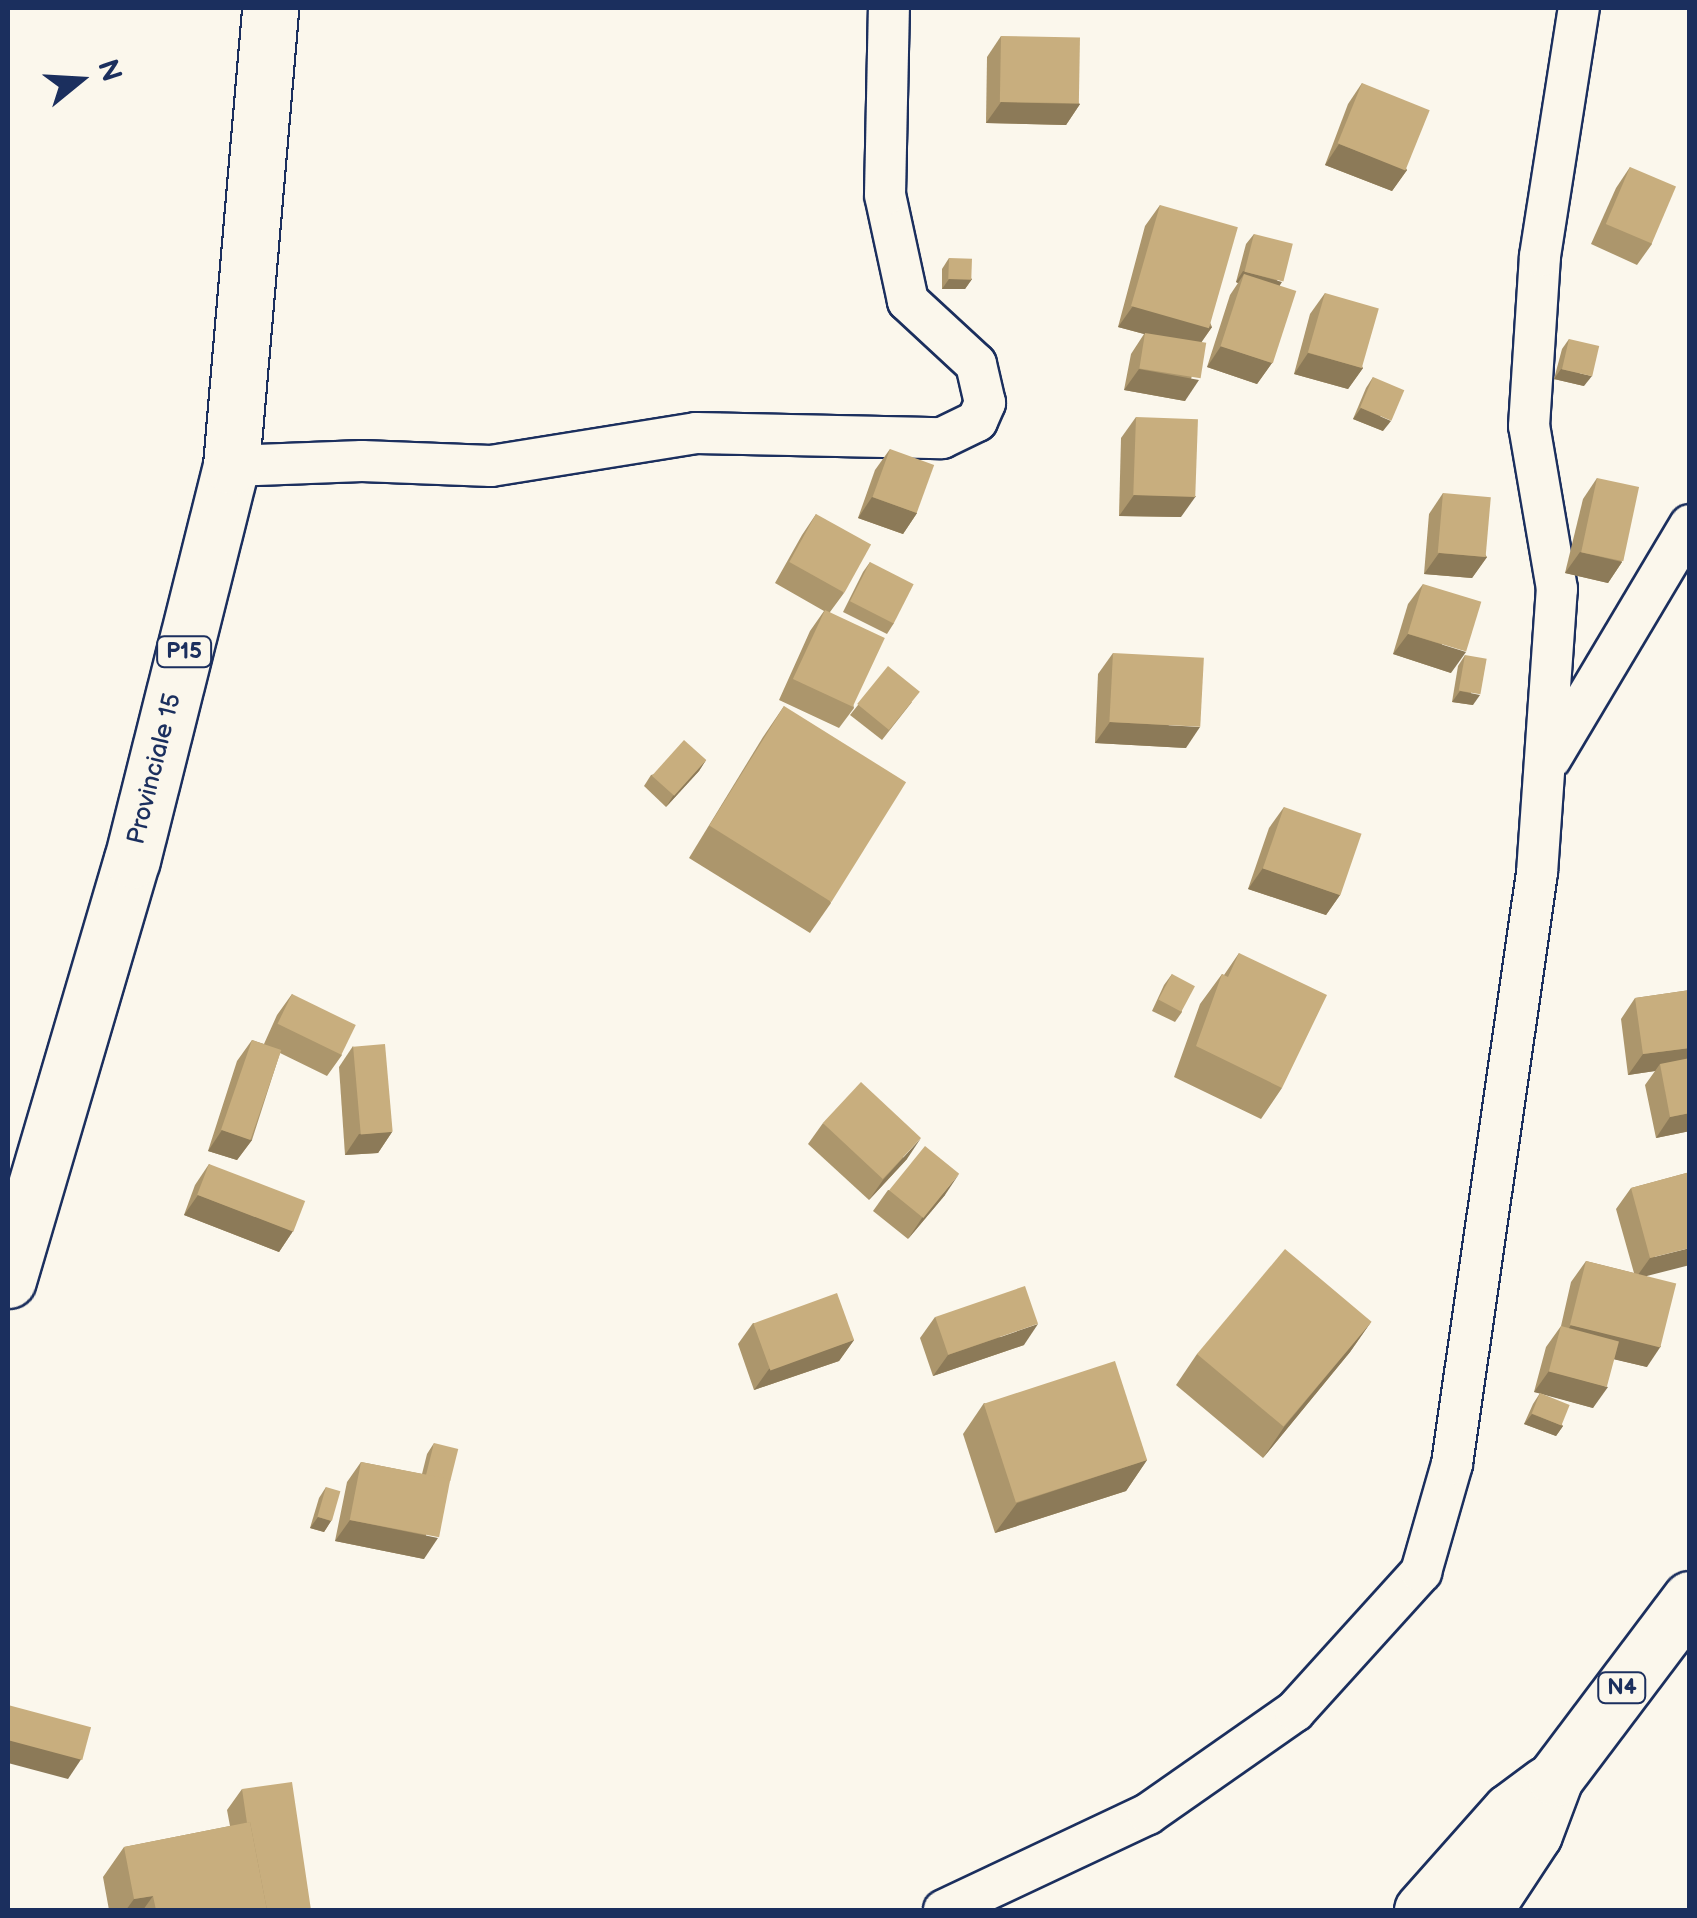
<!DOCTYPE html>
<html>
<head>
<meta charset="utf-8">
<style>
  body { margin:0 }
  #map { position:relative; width:1697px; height:1918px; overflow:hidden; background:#fbf7ec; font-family:"Balsamiq Sans",sans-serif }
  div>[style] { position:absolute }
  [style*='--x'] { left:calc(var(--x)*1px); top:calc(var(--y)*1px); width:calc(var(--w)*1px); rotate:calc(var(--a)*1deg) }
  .roads { filter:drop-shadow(2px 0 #1b2f5e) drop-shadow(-2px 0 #1b2f5e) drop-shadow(0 2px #1b2f5e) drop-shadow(0 -2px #1b2f5e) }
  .minor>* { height:40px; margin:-20px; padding:0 20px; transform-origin:20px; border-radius:20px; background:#fbf7ec }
  .primary>* { height:55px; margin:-27.5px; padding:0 27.5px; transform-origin:27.5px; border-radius:27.5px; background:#fbf7ec }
  .trunk>* { height:55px; margin:-27.5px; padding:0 27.5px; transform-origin:27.5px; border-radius:27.5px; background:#fbf7ec }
  .wall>* { inset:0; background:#ac966c }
  .shaded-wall>* { inset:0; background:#8c7a58 }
  .building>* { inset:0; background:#c8ae7e; transform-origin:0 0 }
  span { translate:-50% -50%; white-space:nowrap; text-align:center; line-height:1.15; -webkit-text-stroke:9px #fbf7ec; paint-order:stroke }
  .shield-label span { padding:2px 8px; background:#fbf7ec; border:2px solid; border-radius:8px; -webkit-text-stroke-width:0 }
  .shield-label { font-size:22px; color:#1b2f5e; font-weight:700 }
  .street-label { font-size:25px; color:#1b2f5e }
  .frame { position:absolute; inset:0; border:10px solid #1b2f5e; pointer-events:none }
  .north { position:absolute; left:30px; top:30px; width:100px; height:100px; -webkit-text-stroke:8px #fbf7ec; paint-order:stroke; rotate:72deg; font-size:28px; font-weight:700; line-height:40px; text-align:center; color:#1b2f5e }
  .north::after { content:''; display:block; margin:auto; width:35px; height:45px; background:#1b2f5e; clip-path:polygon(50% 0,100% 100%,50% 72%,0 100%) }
</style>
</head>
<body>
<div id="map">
  <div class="roads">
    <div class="minor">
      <div style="--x:231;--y:466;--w:131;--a:-2.2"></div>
      <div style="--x:362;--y:461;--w:129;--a:2.2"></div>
      <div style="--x:491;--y:466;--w:208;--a:-9.1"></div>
      <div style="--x:696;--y:433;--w:246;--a:1.2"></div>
      <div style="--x:942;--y:438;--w:39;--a:-26"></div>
      <div style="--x:977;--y:421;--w:20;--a:-66"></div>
      <div style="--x:985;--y:403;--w:40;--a:-103"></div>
      <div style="--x:976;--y:364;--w:93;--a:-137.2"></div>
      <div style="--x:908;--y:301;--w:108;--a:-102.2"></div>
      <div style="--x:885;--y:195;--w:187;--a:-88.8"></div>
      <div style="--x:1551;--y:758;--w:271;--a:-59.2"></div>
      <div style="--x:944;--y:1910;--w:225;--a:-25.2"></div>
      <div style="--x:1148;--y:1814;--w:179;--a:-35"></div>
      <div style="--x:1295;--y:1711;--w:188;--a:-47.8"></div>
      <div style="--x:1421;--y:1572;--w:112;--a:-74"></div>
      <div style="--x:1452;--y:1464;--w:597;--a:-81.82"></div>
      <div style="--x:1537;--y:873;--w:285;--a:-86"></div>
      <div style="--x:1557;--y:589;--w:165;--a:-99.7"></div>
      <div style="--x:1529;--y:426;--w:170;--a:-86.3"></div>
      <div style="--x:1540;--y:256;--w:251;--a:-81.1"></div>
    </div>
    <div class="primary">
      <div style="--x:8;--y:1280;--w:438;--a:-73.6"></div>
      <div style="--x:132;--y:860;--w:406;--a:-75.9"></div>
      <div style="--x:231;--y:466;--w:460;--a:-85.1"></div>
    </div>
    <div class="trunk">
      <div style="--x:1422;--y:1910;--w:132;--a:-48.4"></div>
      <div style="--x:1510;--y:1811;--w:44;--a:-36.6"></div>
      <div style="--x:1484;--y:1910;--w:91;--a:-56.7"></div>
      <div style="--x:1534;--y:1834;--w:60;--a:-69.4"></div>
      <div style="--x:1555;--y:1778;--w:224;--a:-53"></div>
    </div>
  </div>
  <div class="wall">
    <div style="clip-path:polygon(1001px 36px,1080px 104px,1066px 125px,986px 123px,987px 57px)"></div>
    <div style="clip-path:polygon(1362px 83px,1407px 170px,1392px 191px,1325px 165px,1348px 104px)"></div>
    <div style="clip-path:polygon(1630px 167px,1652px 244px,1637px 265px,1591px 244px,1616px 188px)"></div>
    <div style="clip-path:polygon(1160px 205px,1212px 327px,1201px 343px,1185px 401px,1124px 390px,1131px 354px,1144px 334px,1118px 327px,1145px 226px)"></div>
    <div style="clip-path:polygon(1254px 234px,1280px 286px,1272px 363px,1257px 384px,1207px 367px,1230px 295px,1238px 283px,1236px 282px,1246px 244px)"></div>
    <div style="clip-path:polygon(949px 258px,972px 279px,965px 289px,942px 289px,942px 269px)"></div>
    <div style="clip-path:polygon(1325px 293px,1363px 368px,1348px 389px,1294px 374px,1310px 314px)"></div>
    <div style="clip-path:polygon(1569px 339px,1584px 386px,1554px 379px,1562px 349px)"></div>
    <div style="clip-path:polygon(1373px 377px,1383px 431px,1353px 419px,1366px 388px)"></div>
    <div style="clip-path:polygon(1136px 417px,1181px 517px,1119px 516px,1121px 438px)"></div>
    <div style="clip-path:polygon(890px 449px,917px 513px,903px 534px,858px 518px,875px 470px)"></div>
    <div style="clip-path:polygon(1597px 478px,1622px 562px,1608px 583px,1565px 573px,1583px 499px)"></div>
    <div style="clip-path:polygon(1443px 493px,1487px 557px,1472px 578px,1424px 574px,1429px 514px)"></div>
    <div style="clip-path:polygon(816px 514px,844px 593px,830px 612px,854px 708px,839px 728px,779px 700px,810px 631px,824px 611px,775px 583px,802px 535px)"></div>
    <div style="clip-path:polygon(870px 562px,894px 623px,887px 634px,843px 612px,863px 572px)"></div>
    <div style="clip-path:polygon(1423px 584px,1451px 673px,1393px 654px,1408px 604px)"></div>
    <div style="clip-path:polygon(1113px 653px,1186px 748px,1095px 743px,1098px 674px)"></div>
    <div style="clip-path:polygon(1465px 655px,1473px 705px,1452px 702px,1458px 666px)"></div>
    <div style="clip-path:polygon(912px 702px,882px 740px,850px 715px,858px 705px)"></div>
    <div style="clip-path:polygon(784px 706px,831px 903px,810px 933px,689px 858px,763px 737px)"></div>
    <div style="clip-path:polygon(706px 760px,699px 771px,666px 807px,644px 786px,651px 775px)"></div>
    <div style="clip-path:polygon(1284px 807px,1340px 895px,1326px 915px,1248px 889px,1269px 828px)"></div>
    <div style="clip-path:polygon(1239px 953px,1282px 1088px,1261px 1119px,1174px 1077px,1200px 1004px,1222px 974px,1224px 975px)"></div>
    <div style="clip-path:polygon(1172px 974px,1182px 1012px,1175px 1022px,1152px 1011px,1164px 985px)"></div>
    <div style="clip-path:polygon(1690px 990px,1690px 1131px,1656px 1138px,1645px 1085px,1655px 1071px,1628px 1075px,1621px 1019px,1635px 998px)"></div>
    <div style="clip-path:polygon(292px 994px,342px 1055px,327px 1076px,280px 1053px,252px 1140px,237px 1160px,208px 1151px,237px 1061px,252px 1040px,264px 1044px,277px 1015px)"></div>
    <div style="clip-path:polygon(353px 1046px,392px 1132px,378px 1153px,345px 1155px,339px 1067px)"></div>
    <div style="clip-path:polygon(823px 1123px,907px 1159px,869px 1200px,808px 1144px)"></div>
    <div style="clip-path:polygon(209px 1164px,293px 1231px,279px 1252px,184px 1215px,195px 1185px)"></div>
    <div style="clip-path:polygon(1690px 1172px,1647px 1276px,1647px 1367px,1614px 1359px,1593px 1408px,1540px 1393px,1563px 1426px,1556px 1436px,1524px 1424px,1533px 1404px,1540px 1393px,1534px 1392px,1546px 1347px,1561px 1326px,1571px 1282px,1586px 1261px,1634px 1273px,1616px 1209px,1631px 1188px)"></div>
    <div style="clip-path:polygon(888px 1190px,945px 1195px,908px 1239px,873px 1211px)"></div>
    <div style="clip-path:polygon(935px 1317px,1024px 1345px,933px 1376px,920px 1338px)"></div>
    <div style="clip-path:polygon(1371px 1322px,1350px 1352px,1263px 1458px,1176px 1385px,1197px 1354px)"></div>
    <div style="clip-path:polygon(753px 1323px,854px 1340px,839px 1361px,754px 1390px,738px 1344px)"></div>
    <div style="clip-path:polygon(984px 1403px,1147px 1460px,1126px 1491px,995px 1533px,963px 1434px)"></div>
    <div style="clip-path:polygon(434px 1443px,424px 1559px,335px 1541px,347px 1482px,361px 1462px,422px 1474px,427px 1454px)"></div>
    <div style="clip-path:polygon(326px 1487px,331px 1521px,324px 1532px,310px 1528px,319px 1498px)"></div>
    <div style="clip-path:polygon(242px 1789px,311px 1910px,109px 1910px,103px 1877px,124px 1847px,230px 1826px,227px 1810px)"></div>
  </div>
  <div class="shaded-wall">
    <div style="clip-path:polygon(1001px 102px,1080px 104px,1066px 125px,986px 123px)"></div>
    <div style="clip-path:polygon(1339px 144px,1407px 170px,1392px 191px,1325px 165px)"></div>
    <div style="clip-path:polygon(1243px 271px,1282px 282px,1275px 293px,1244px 274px,1238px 283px,1236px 282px)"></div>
    <div style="clip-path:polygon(949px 279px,972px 279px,965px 289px,942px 289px)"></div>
    <div style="clip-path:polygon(1133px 306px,1212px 327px,1197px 348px,1118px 327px)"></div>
    <div style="clip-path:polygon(1221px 346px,1272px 363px,1257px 384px,1207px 367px)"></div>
    <div style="clip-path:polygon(1308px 353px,1363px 368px,1348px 389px,1294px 374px)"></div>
    <div style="clip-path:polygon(1139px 369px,1199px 380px,1185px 401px,1124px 390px)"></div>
    <div style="clip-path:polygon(1561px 369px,1592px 376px,1584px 386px,1554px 379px)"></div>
    <div style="clip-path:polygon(1361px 408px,1391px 421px,1383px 431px,1353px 419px)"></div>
    <div style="clip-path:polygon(1134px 495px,1196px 496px,1181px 517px,1119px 516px)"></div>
    <div style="clip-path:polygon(872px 497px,917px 513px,903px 534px,858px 518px)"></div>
    <div style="clip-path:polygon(1580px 552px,1622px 562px,1608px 583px,1565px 573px)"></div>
    <div style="clip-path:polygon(1439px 553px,1487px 557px,1472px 578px,1424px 574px)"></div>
    <div style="clip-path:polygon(1408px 634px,1466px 652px,1451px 673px,1393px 654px)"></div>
    <div style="clip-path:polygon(1460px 691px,1480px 695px,1473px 705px,1452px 702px)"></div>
    <div style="clip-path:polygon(1110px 722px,1200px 727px,1186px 748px,1095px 743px)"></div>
    <div style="clip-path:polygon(706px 760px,699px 771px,666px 807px,673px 796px)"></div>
    <div style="clip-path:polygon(1263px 868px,1340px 895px,1326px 915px,1248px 889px)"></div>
    <div style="clip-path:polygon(1690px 1048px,1690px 1067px,1660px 1064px,1655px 1071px,1628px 1075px,1643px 1054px)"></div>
    <div style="clip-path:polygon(1690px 1113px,1690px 1131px,1656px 1138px,1670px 1117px)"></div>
    <div style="clip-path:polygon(222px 1130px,252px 1140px,237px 1160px,208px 1151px)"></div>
    <div style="clip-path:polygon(392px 1132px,378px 1153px,345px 1155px,359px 1134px)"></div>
    <div style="clip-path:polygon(921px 1138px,907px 1159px,869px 1200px,883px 1180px)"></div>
    <div style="clip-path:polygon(959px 1174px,945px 1195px,908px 1239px,922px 1218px)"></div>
    <div style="clip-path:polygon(198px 1195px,293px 1231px,279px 1252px,184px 1215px)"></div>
    <div style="clip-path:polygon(1690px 1248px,1690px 1265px,1635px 1279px,1650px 1258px)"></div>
    <div style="clip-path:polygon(1371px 1322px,1350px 1352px,1263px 1458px,1284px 1427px)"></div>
    <div style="clip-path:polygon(1038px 1324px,1024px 1345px,933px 1376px,948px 1355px)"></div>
    <div style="clip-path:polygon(1571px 1325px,1661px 1346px,1647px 1367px,1557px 1346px)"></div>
    <div style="clip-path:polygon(854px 1340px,839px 1361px,754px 1390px,769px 1369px)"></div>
    <div style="clip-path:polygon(1549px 1371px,1608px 1387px,1593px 1408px,1534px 1392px)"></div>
    <div style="clip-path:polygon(1532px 1414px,1563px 1426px,1556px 1436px,1524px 1424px)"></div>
    <div style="clip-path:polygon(1147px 1460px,1126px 1491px,995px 1533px,1017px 1503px)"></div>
    <div style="clip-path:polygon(318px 1517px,331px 1521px,324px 1532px,310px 1528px)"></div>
    <div style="clip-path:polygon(350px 1520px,438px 1538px,424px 1559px,335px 1541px)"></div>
    <div style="clip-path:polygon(8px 1739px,82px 1758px,68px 1779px,8px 1763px)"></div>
    <div style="clip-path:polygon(153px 1896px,143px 1910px,126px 1910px,134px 1899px)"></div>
  </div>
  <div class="building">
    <div style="left:1001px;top:36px;width:79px;height:66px;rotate:1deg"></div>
    <div style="left:1362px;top:83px;width:73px;height:65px;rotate:22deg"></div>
    <div style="left:1630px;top:167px;width:50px;height:62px;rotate:23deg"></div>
    <div style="left:1160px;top:205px;width:81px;height:105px;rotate:16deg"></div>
    <div style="left:1254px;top:234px;width:40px;height:39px;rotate:14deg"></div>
    <div style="left:949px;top:258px;width:23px;height:21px;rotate:2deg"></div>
    <div style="left:1244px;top:274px;width:55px;height:76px;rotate:18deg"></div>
    <div style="left:1325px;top:293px;width:56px;height:62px;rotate:16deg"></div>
    <div style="left:1145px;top:333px;width:62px;height:36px;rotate:9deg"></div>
    <div style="left:1569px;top:339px;width:31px;height:31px;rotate:13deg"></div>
    <div style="left:1373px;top:377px;width:34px;height:33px;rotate:23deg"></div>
    <div style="left:1136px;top:417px;width:62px;height:78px;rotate:2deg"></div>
    <div style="left:890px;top:449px;width:47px;height:51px;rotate:20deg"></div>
    <div style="left:1597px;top:478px;width:43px;height:76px;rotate:12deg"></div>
    <div style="left:1443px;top:493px;width:48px;height:60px;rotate:5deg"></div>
    <div style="left:816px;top:514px;width:63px;height:55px;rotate:29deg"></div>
    <div style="left:870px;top:562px;width:49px;height:44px;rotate:27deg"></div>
    <div style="left:1423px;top:584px;width:61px;height:52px;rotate:17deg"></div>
    <div style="left:825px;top:610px;width:66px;height:76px;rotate:25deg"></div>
    <div style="left:1113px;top:653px;width:91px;height:69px;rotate:3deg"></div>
    <div style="left:1465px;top:655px;width:22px;height:36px;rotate:10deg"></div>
    <div style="left:888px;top:666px;width:41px;height:49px;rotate:39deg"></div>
    <div style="left:784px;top:706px;width:144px;height:141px;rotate:32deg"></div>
    <div style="left:684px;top:740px;width:30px;height:48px;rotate:42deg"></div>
    <div style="left:1284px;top:807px;width:82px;height:65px;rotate:19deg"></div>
    <div style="clip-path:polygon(1239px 953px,1327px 995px,1282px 1088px,1196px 1046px,1222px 974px,1228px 977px)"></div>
    <div style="left:1172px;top:974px;width:26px;height:29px;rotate:28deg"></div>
    <div style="clip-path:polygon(1690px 990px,1690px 1048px,1643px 1054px,1635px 998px)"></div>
    <div style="left:292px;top:994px;width:71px;height:33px;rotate:26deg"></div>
    <div style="left:252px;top:1040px;width:31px;height:95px;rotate:19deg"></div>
    <div style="left:385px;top:1044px;width:88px;height:32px;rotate:85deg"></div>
    <div style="clip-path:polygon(1690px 1058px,1690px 1113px,1670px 1117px,1660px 1064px)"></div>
    <div style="left:861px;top:1082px;width:82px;height:56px;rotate:43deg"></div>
    <div style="left:925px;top:1146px;width:44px;height:57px;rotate:39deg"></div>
    <div style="left:209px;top:1164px;width:103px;height:33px;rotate:21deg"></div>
    <div style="clip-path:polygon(1690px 1172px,1690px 1248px,1650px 1258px,1631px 1188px)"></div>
    <div style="left:1285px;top:1249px;width:113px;height:137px;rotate:40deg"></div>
    <div style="left:1586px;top:1261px;width:93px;height:66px;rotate:14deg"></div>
    <div style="left:1025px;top:1286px;width:40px;height:95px;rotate:71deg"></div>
    <div style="left:837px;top:1293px;width:50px;height:89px;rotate:70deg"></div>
    <div style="left:1561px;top:1326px;width:60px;height:47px;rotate:15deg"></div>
    <div style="left:1115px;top:1361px;width:104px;height:138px;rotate:72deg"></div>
    <div style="left:1540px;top:1393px;width:32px;height:22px;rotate:22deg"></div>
    <div style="left:434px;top:1443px;width:25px;height:33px;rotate:14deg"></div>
    <div style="left:361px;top:1462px;width:91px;height:59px;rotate:11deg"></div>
    <div style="left:326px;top:1487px;width:15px;height:31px;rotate:16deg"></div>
    <div style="left:8px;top:1705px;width:86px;height:34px;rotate:15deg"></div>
    <div style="clip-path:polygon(292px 1782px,311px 1910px,267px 1910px,250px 1822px,247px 1823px,242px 1789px)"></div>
    <div style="clip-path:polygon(250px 1822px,267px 1910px,156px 1910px,153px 1896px,134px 1899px,124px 1847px)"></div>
  </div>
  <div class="shield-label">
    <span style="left:184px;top:652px">P15</span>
    <span style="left:1622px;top:1688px">N4</span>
  </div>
  <div class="street-label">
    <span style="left:155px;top:769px;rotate:-76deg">Provinciale 15</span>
  </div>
  <div class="frame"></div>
  <div class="north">N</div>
</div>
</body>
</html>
